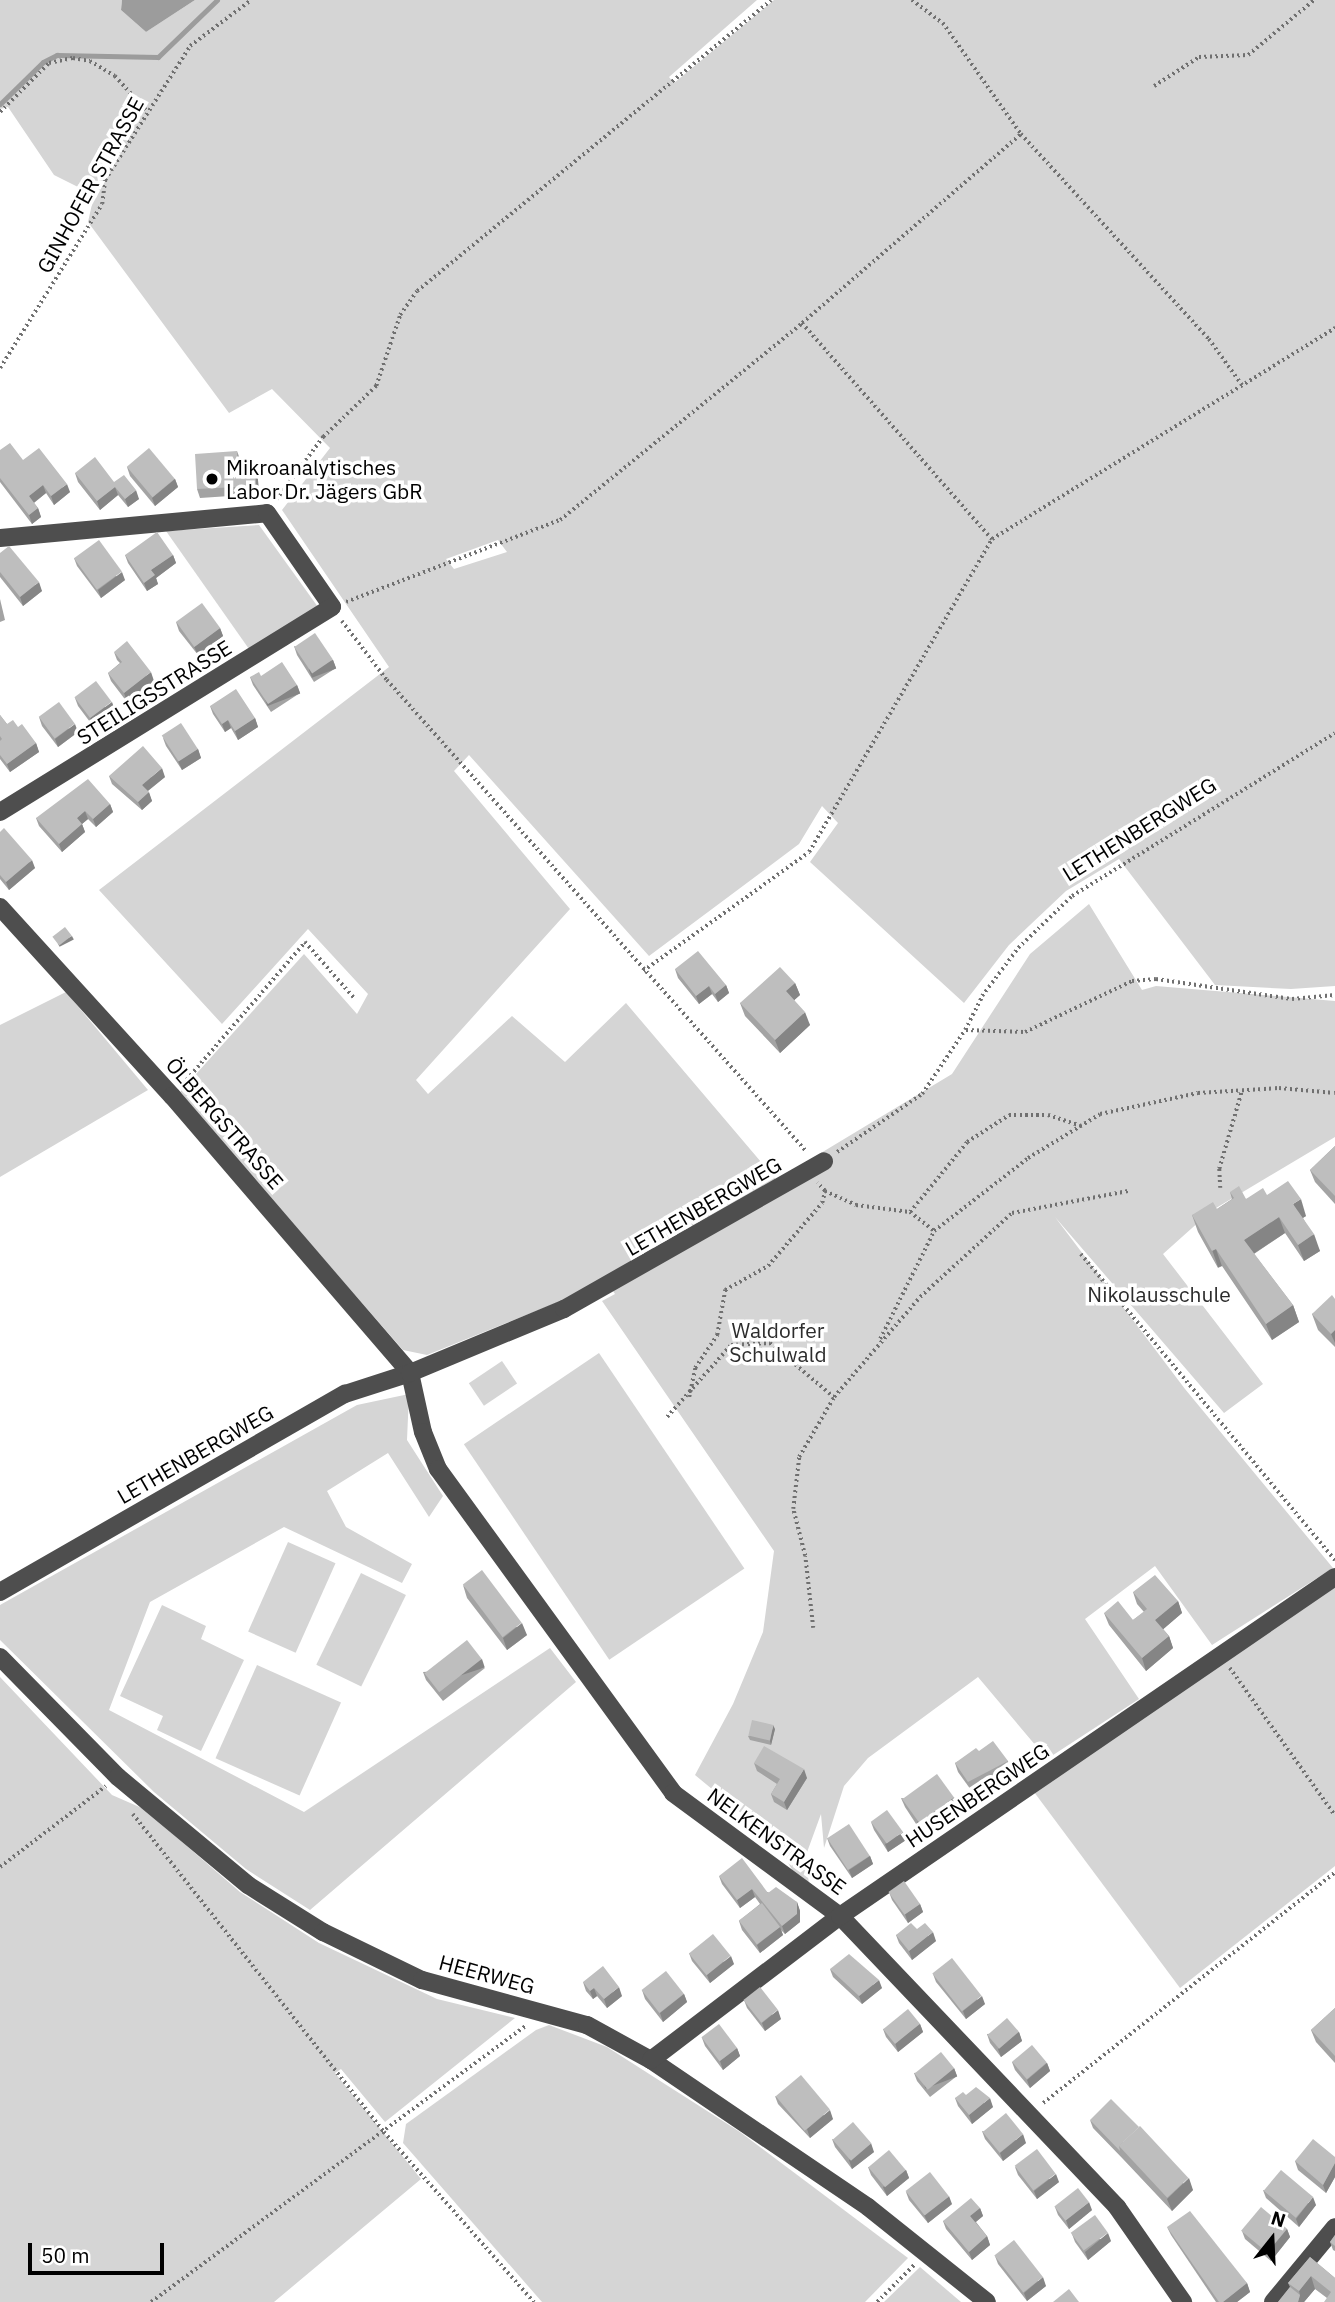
<!DOCTYPE html>
<html>
<head>
<meta charset="utf-8">
<style>
  body { margin:0 }
  #map { position:relative; width:1335px; height:2302px; overflow:hidden; background:#fff; font-family:"IBM Plex Sans",sans-serif }
  div>[style] { position:absolute }
  [style*='--x'] { left:calc(var(--x)*1px); top:calc(var(--y)*1px); width:calc(var(--w)*1px); rotate:calc(var(--a)*1deg) }
  .green>* { inset:0; background:#d5d5d5; transform-origin:0 0 }
  .water>* { inset:0; background:#9c9c9c }
  .stream>* { height:5px; margin:-2.5px; padding:0 2.5px; transform-origin:2.5px; border-radius:2.5px; background:#9c9c9c }
  .path>* { height:3.5px; margin-top:-1.75px; transform-origin:0; background:repeating-linear-gradient(90deg,#707070 0 2px,transparent 0 5.5px) }
  .minor>* { height:18px; margin:-9px; padding:0 9px; transform-origin:9px; border-radius:9px; background:#4e4e4e }
  .wall>* { inset:0; background:#a3a3a3 }
  .shaded-wall>* { inset:0; background:#858585; transform-origin:0 0 }
  .building>* { inset:0; background:#bebebe; transform-origin:0 0 }
  .dots>* { width:19px; height:19px; translate:-50% -50%; box-sizing:border-box; border:4px solid #fff; border-radius:50% }
  span { translate:-50% -50%; white-space:nowrap; text-align:center; line-height:1.15; -webkit-text-stroke:7px #fff; paint-order:stroke }
  .street-label { font-size:21px; color:#000 }
  .poi-label { font-size:21px; color:#000 }
  .left { translate:0 -50%; text-align:left }
  .park-label { font-size:21px; color:#2c2c2c }
  .north { position:absolute; left:1237px; top:2204px; width:70px; height:70px; -webkit-text-stroke:5px #fff; paint-order:stroke; rotate:18deg; font-size:19px; font-weight:700; line-height:28px; text-align:center; color:#000 }
  .north::after { content:''; display:block; margin:auto; width:24px; height:32px; background:#000; clip-path:polygon(50% 0,100% 100%,50% 72%,0 100%) }
  .scale { position:absolute; left:28px; top:2243px; width:136px; height:32px; box-sizing:border-box; border:4px solid #000; border-top:0; padding-left:9px; font-size:21px; line-height:24px; white-space:nowrap; color:#000; -webkit-text-stroke:5px #fff; paint-order:stroke }
</style>
</head>
<body>
<div id="map">
  <div class="green">
    <div style="clip-path:polygon(evenodd,0 0,122px 0,121px 10px,146px 32px,195px 0,757px 0,669px 77px,674px 83px,774px 0,1335px 0,1335px 986px,1291px 989px,1215px 985px,1119px 859px,1066px 891px,1009px 945px,964px 1003px,810px 862px,838px 823px,822px 806px,799px 844px,649px 956px,469px 755px,454px 771px,570px 909px,416px 1080px,428px 1094px,512px 1016px,565px 1062px,626px 1003px,778px 1182px,561px 1301px,427px 1355px,403px 1350px,179px 1093px,304px 954px,357px 1014px,368px 994px,308px 929px,222px 1024px,99px 890px,389px 667px,282px 510px,330px 448px,272px 389px,229px 413px,88px 222px,94px 195px,54px 175px,8px 107px,0 109px,0 0,498px 540px,507px 552px,454px 569px,446px 559px,498px 540px)"></div>
    <div style="clip-path:polygon(259px 525px,318px 607px,249px 649px,166px 531px)"></div>
    <div style="clip-path:polygon(1089px 904px,1142px 990px,1156px 986px,1335px 1001px,1335px 1137px,1211px 1211px,1163px 1254px,1263px 1384px,1224px 1413px,1055px 1217px,1185px 1389px,1333px 1568px,1212px 1645px,1155px 1566px,1085px 1619px,1139px 1699px,1047px 1759px,978px 1677px,868px 1758px,844px 1786px,824px 1848px,821px 1814px,806px 1855px,809px 1885px,794px 1873px,776px 1842px,695px 1775px,733px 1704px,763px 1632px,774px 1551px,602px 1301px,615px 1294px,607px 1282px,952px 1074px,1030px 954px)"></div>
    <div style="clip-path:polygon(66px 992px,148px 1090px,0 1177px,0 1025px)"></div>
    <div style="left:599px;top:1353px;width:260px;height:163px;rotate:56deg"></div>
    <div style="left:502px;top:1361px;width:27px;height:40px;rotate:56deg"></div>
    <div style="clip-path:polygon(409px 1394px,407px 1440px,443px 1496px,429px 1517px,388px 1453px,327px 1491px,346px 1527px,412px 1564px,402px 1583px,284px 1527px,150px 1602px,109px 1710px,304px 1812px,550px 1648px,576px 1682px,310px 1910px,246px 1869px,154px 1792px,0 1640px,0 1605px,357px 1405px)"></div>
    <div style="left:288px;top:1542px;width:52px;height:98px;rotate:24deg"></div>
    <div style="left:361px;top:1573px;width:50px;height:102px;rotate:26deg"></div>
    <div style="clip-path:polygon(1335px 1587px,1335px 1866px,1180px 1988px,1034px 1792px)"></div>
    <div style="clip-path:polygon(162px 1605px,206px 1626px,201px 1639px,244px 1660px,201px 1751px,157px 1730px,163px 1716px,120px 1696px)"></div>
    <div style="left:257px;top:1665px;width:92px;height:102px;rotate:24deg"></div>
    <div style="clip-path:polygon(0 1677px,112px 1795px,144px 1809px,240px 1892px,319px 1943px,437px 1999px,515px 2018px,385px 2122px,341px 2069px,335px 2073px,421px 2179px,274px 2302px,0 2302px)"></div>
    <div style="clip-path:polygon(549px 2025px,607px 2047px,740px 2132px,908px 2258px,865px 2302px,542px 2302px,403px 2143px,406px 2124px,536px 2030px)"></div>
    <div style="clip-path:polygon(920px 2267px,961px 2302px,884px 2302px)"></div>
  </div>
  <div class="water">
    <div style="clip-path:polygon(122px 0,195px 0,146px 32px,121px 10px)"></div>
  </div>
  <div class="stream">
    <div style="--x:0;--y:104;--w:60;--a:-44.3"></div>
    <div style="--x:43;--y:62;--w:16;--a:-27"></div>
    <div style="--x:57;--y:55;--w:101;--a:1.1"></div>
    <div style="--x:158;--y:57;--w:82;--a:-44"></div>
  </div>
  <div class="path">
    <div style="--x:912;--y:0;--w:39;--a:37"></div>
    <div style="--x:943;--y:23;--w:136;--a:54.9"></div>
    <div style="--x:1021;--y:134;--w:278;--a:47.5"></div>
    <div style="--x:1209;--y:339;--w:57;--a:54.3"></div>
    <div style="--x:1154;--y:86;--w:54;--a:-32.8"></div>
    <div style="--x:1199;--y:57;--w:49;--a:-2.3"></div>
    <div style="--x:1248;--y:55;--w:86;--a:-39.8"></div>
    <div style="--x:0;--y:112;--w:69;--a:-45"></div>
    <div style="--x:49;--y:63;--w:25;--a:-12"></div>
    <div style="--x:73;--y:58;--w:17;--a:10"></div>
    <div style="--x:90;--y:61;--w:29;--a:31"></div>
    <div style="--x:115;--y:76;--w:49;--a:47.5"></div>
    <div style="--x:802;--y:323;--w:288;--a:48.7"></div>
    <div style="--x:0;--y:368;--w:193;--a:-58.1"></div>
    <div style="--x:102;--y:204;--w:24;--a:-83"></div>
    <div style="--x:105;--y:180;--w:159;--a:-57.6"></div>
    <div style="--x:190;--y:46;--w:76;--a:-37"></div>
    <div style="--x:276;--y:500;--w:79;--a:-53.3"></div>
    <div style="--x:323;--y:437;--w:74;--a:-43.9"></div>
    <div style="--x:376;--y:386;--w:75;--a:-71.3"></div>
    <div style="--x:400;--y:315;--w:29;--a:-55"></div>
    <div style="--x:417;--y:291;--w:458;--a:-39.4"></div>
    <div style="--x:346;--y:602;--w:229;--a:-21"></div>
    <div style="--x:560;--y:520;--w:312;--a:-39.1"></div>
    <div style="--x:802;--y:323;--w:289;--a:-40.8"></div>
    <div style="--x:342;--y:621;--w:74;--a:52.7"></div>
    <div style="--x:387;--y:680;--w:632;--a:48.34"></div>
    <div style="--x:643;--y:971;--w:204;--a:-35.6"></div>
    <div style="--x:809;--y:852;--w:363;--a:-59.7"></div>
    <div style="--x:992;--y:539;--w:403;--a:-31.6"></div>
    <div style="--x:966;--y:1030;--w:59;--a:1.9"></div>
    <div style="--x:1025;--y:1032;--w:119;--a:-25.5"></div>
    <div style="--x:1132;--y:981;--w:24;--a:-5"></div>
    <div style="--x:1156;--y:979;--w:137;--a:8.4"></div>
    <div style="--x:1292;--y:999;--w:43;--a:-5.3"></div>
    <div style="--x:183;--y:1084;--w:187;--a:-49.3"></div>
    <div style="--x:305;--y:942;--w:76;--a:48.7"></div>
    <div style="--x:837;--y:1152;--w:103;--a:-34.3"></div>
    <div style="--x:922;--y:1094;--w:77;--a:-56.1"></div>
    <div style="--x:965;--y:1030;--w:38;--a:-63"></div>
    <div style="--x:982;--y:996;--w:60;--a:-53.1"></div>
    <div style="--x:1018;--y:948;--w:75;--a:-43.9"></div>
    <div style="--x:1072;--y:896;--w:309;--a:-31.8"></div>
    <div style="--x:1220;--y:1188;--w:19;--a:-93"></div>
    <div style="--x:1219;--y:1169;--w:82;--a:-73.8"></div>
    <div style="--x:825;--y:1191;--w:34;--a:24"></div>
    <div style="--x:856;--y:1205;--w:54;--a:7.4"></div>
    <div style="--x:910;--y:1212;--w:31;--a:38"></div>
    <div style="--x:910;--y:1212;--w:90;--a:-50.8"></div>
    <div style="--x:967;--y:1142;--w:50;--a:-32.7"></div>
    <div style="--x:1009;--y:1115;--w:39;--a:0"></div>
    <div style="--x:1048;--y:1115;--w:35;--a:18"></div>
    <div style="--x:1081;--y:1254;--w:398;--a:50.3"></div>
    <div style="--x:880;--y:1339;--w:121;--a:-63.4"></div>
    <div style="--x:934;--y:1231;--w:119;--a:-37.8"></div>
    <div style="--x:1028;--y:1158;--w:84;--a:-31.4"></div>
    <div style="--x:1100;--y:1114;--w:100;--a:-12.1"></div>
    <div style="--x:1198;--y:1093;--w:81;--a:-3.5"></div>
    <div style="--x:1279;--y:1088;--w:56;--a:5.1"></div>
    <div style="--x:689;--y:1397;--w:30;--a:-78"></div>
    <div style="--x:695;--y:1368;--w:40;--a:-56"></div>
    <div style="--x:717;--y:1335;--w:46;--a:-79.9"></div>
    <div style="--x:725;--y:1290;--w:49;--a:-29.2"></div>
    <div style="--x:768;--y:1266;--w:83;--a:-49.4"></div>
    <div style="--x:822;--y:1203;--w:12;--a:-76"></div>
    <div style="--x:825;--y:1191;--w:11;--a:-135"></div>
    <div style="--x:667;--y:1417;--w:96;--a:-48.4"></div>
    <div style="--x:731;--y:1345;--w:39;--a:-3"></div>
    <div style="--x:770;--y:1343;--w:84;--a:40.2"></div>
    <div style="--x:813;--y:1628;--w:72;--a:-96.3"></div>
    <div style="--x:805;--y:1556;--w:49;--a:-104.3"></div>
    <div style="--x:793;--y:1509;--w:52;--a:-83.4"></div>
    <div style="--x:799;--y:1457;--w:69;--a:-59.7"></div>
    <div style="--x:834;--y:1397;--w:132;--a:-49.3"></div>
    <div style="--x:920;--y:1297;--w:125;--a:-42.4"></div>
    <div style="--x:1012;--y:1213;--w:118;--a:-10.7"></div>
    <div style="--x:1230;--y:1668;--w:181;--a:54.5"></div>
    <div style="--x:133;--y:1814;--w:405;--a:51.7"></div>
    <div style="--x:384;--y:2132;--w:227;--a:48.6"></div>
    <div style="--x:0;--y:1867;--w:133;--a:-37.4"></div>
    <div style="--x:1043;--y:2103;--w:372;--a:-38.3"></div>
    <div style="--x:151;--y:2302;--w:467;--a:-36.4"></div>
    <div style="--x:877;--y:2302;--w:54;--a:-45"></div>
  </div>
  <div class="minor">
    <div style="--x:0;--y:538;--w:268;--a:-5.3"></div>
    <div style="--x:267;--y:513;--w:114;--a:55.3"></div>
    <div style="--x:332;--y:607;--w:390;--a:148.3"></div>
    <div style="--x:0;--y:907;--w:256;--a:47.7"></div>
    <div style="--x:172;--y:1096;--w:365;--a:49.3"></div>
    <div style="--x:410;--y:1373;--w:60;--a:77.6"></div>
    <div style="--x:423;--y:1432;--w:40;--a:68"></div>
    <div style="--x:438;--y:1469;--w:400;--a:54"></div>
    <div style="--x:673;--y:1793;--w:207;--a:36.4"></div>
    <div style="--x:840;--y:1916;--w:402;--a:46.4"></div>
    <div style="--x:1117;--y:2207;--w:116;--a:55.2"></div>
    <div style="--x:0;--y:1592;--w:398;--a:-29.9"></div>
    <div style="--x:345;--y:1394;--w:68;--a:-17.9"></div>
    <div style="--x:410;--y:1373;--w:167;--a:-22.6"></div>
    <div style="--x:564;--y:1309;--w:299;--a:-29.6"></div>
    <div style="--x:0;--y:1657;--w:168;--a:45.5"></div>
    <div style="--x:118;--y:1777;--w:169;--a:39.7"></div>
    <div style="--x:248;--y:1885;--w:89;--a:32.1"></div>
    <div style="--x:323;--y:1932;--w:110;--a:25.9"></div>
    <div style="--x:422;--y:1980;--w:171;--a:15.3"></div>
    <div style="--x:587;--y:2025;--w:73;--a:28.7"></div>
    <div style="--x:651;--y:2060;--w:262;--a:34.1"></div>
    <div style="--x:868;--y:2207;--w:152;--a:38.6"></div>
    <div style="--x:651;--y:2060;--w:238;--a:-37.3"></div>
    <div style="--x:840;--y:1916;--w:600;--a:-34.41"></div>
    <div style="--x:1273;--y:2302;--w:97;--a:-50.4"></div>
  </div>
  <div class="wall">
    <div style="clip-path:polygon(0 450px,70px 492px,54px 505px,46px 493px,34px 503px,38px 508px,41px 517px,32px 524px,0 482px)"></div>
    <div style="clip-path:polygon(237px 451px,240px 459px,254px 459px,257px 467px,259px 494px,200px 498px,197px 489px)"></div>
    <div style="clip-path:polygon(127px 467px,175px 479px,178px 487px,155px 506px,130px 476px)"></div>
    <div style="clip-path:polygon(75px 473px,114px 482px,139px 499px,128px 507px,118px 495px,100px 510px,78px 482px)"></div>
    <div style="clip-path:polygon(0 553px,42px 591px,23px 606px,0 577px)"></div>
    <div style="clip-path:polygon(125px 555px,173px 555px,176px 563px,156px 578px,158px 584px,147px 591px,128px 563px)"></div>
    <div style="clip-path:polygon(74px 558px,125px 580px,101px 598px,77px 566px)"></div>
    <div style="clip-path:polygon(0 599px,5px 620px,0 622px)"></div>
    <div style="clip-path:polygon(176px 622px,220px 628px,223px 636px,198px 655px,179px 631px)"></div>
    <div style="clip-path:polygon(294px 646px,333px 660px,336px 668px,314px 682px,297px 655px)"></div>
    <div style="clip-path:polygon(114px 652px,154px 681px,127px 702px,111px 681px,108px 673px,120px 663px,117px 660px)"></div>
    <div style="clip-path:polygon(261px 676px,297px 685px,300px 693px,271px 712px,253px 685px,250px 677px)"></div>
    <div style="clip-path:polygon(75px 698px,115px 710px,93px 726px,78px 706px)"></div>
    <div style="clip-path:polygon(210px 706px,255px 718px,258px 727px,238px 740px,231px 728px,225px 732px,213px 714px)"></div>
    <div style="clip-path:polygon(0 715px,7px 724px,36px 743px,39px 752px,10px 772px,0 759px)"></div>
    <div style="clip-path:polygon(39px 717px,78px 732px,58px 747px,42px 726px)"></div>
    <div style="clip-path:polygon(163px 738px,198px 749px,201px 758px,182px 770px,166px 746px)"></div>
    <div style="clip-path:polygon(109px 776px,165px 777px,148px 791px,152px 801px,142px 810px,112px 784px)"></div>
    <div style="clip-path:polygon(110px 804px,113px 812px,96px 827px,88px 819px,82px 824px,85px 832px,62px 852px,39px 826px,36px 818px)"></div>
    <div style="clip-path:polygon(0 832px,35px 868px,9px 890px,0 879px)"></div>
    <div style="clip-path:polygon(675px 969px,726px 985px,729px 993px,718px 1002px,712px 994px,699px 1004px,678px 978px)"></div>
    <div style="clip-path:polygon(795px 983px,800px 995px,794px 1000px,810px 1025px,780px 1053px,745px 1016px,740px 1003px)"></div>
    <div style="clip-path:polygon(1335px 1146px,1335px 1204px,1315px 1182px,1310px 1170px)"></div>
    <div style="clip-path:polygon(1230px 1192px,1246px 1199px,1267px 1195px,1306px 1216px,1303px 1218px,1320px 1251px,1304px 1261px,1285px 1233px,1254px 1254px,1293px 1305px,1299px 1322px,1272px 1340px,1222px 1266px,1218px 1268px,1198px 1232px,1192px 1215px,1217px 1209px,1232px 1199px)"></div>
    <div style="clip-path:polygon(1335px 1299px,1335px 1347px,1318px 1330px,1312px 1314px)"></div>
    <div style="clip-path:polygon(463px 1585px,527px 1635px,507px 1650px,467px 1598px)"></div>
    <div style="clip-path:polygon(1133px 1592px,1178px 1601px,1182px 1613px,1163px 1629px,1169px 1636px,1173px 1648px,1146px 1671px,1109px 1625px,1104px 1613px,1133px 1620px,1144px 1612px,1137px 1604px)"></div>
    <div style="clip-path:polygon(485px 1668px,443px 1701px,426px 1680px,423px 1672px)"></div>
    <div style="clip-path:polygon(775px 1729px,771px 1745px,750px 1740px,748px 1736px)"></div>
    <div style="clip-path:polygon(979px 1751px,1008px 1761px,1011px 1769px,971px 1790px,958px 1772px,955px 1763px)"></div>
    <div style="clip-path:polygon(754px 1763px,807px 1778px,787px 1810px,774px 1802px,771px 1794px,777px 1784px,757px 1771px)"></div>
    <div style="clip-path:polygon(901px 1798px,957px 1806px,920px 1830px,905px 1807px)"></div>
    <div style="clip-path:polygon(871px 1822px,906px 1840px,888px 1852px,874px 1830px)"></div>
    <div style="clip-path:polygon(827px 1838px,870px 1856px,873px 1864px,852px 1878px,830px 1846px)"></div>
    <div style="clip-path:polygon(719px 1876px,797px 1902px,800px 1911px,800px 1922px,785px 1934px,781px 1930px,783px 1935px,760px 1953px,742px 1930px,739px 1921px,760px 1904px,755px 1897px,740px 1908px,722px 1884px)"></div>
    <div style="clip-path:polygon(889px 1892px,920px 1904px,923px 1912px,908px 1923px,892px 1900px)"></div>
    <div style="clip-path:polygon(917px 1929px,936px 1941px,912px 1960px,899px 1943px,896px 1935px)"></div>
    <div style="clip-path:polygon(689px 1953px,734px 1964px,710px 1983px,692px 1961px)"></div>
    <div style="clip-path:polygon(830px 1969px,882px 1988px,862px 2004px,833px 1977px)"></div>
    <div style="clip-path:polygon(933px 1974px,985px 2004px,966px 2019px,936px 1982px)"></div>
    <div style="clip-path:polygon(583px 1982px,622px 1996px,607px 2008px,597px 1996px,593px 1999px,586px 1991px)"></div>
    <div style="clip-path:polygon(642px 1990px,684px 1994px,687px 2002px,663px 2022px,645px 1999px)"></div>
    <div style="clip-path:polygon(744px 2000px,781px 2019px,765px 2031px,747px 2008px)"></div>
    <div style="clip-path:polygon(1335px 2008px,1335px 2063px,1316px 2042px,1311px 2030px)"></div>
    <div style="clip-path:polygon(920px 2024px,923px 2032px,898px 2052px,886px 2037px,883px 2029px)"></div>
    <div style="clip-path:polygon(1019px 2032px,1022px 2041px,1001px 2057px,990px 2043px,987px 2034px)"></div>
    <div style="clip-path:polygon(702px 2038px,737px 2048px,740px 2056px,723px 2070px,705px 2046px)"></div>
    <div style="clip-path:polygon(1012px 2062px,1047px 2063px,1050px 2071px,1030px 2088px,1015px 2070px)"></div>
    <div style="clip-path:polygon(954px 2068px,957px 2076px,930px 2097px,917px 2081px,914px 2073px)"></div>
    <div style="clip-path:polygon(966px 2095px,993px 2107px,972px 2124px,958px 2106px,955px 2098px)"></div>
    <div style="clip-path:polygon(775px 2096px,833px 2119px,810px 2138px,778px 2104px)"></div>
    <div style="clip-path:polygon(1090px 2120px,1193px 2190px,1172px 2211px,1123px 2159px,1093px 2128px)"></div>
    <div style="clip-path:polygon(982px 2131px,1026px 2143px,1003px 2161px,985px 2139px)"></div>
    <div style="clip-path:polygon(832px 2139px,874px 2152px,852px 2169px,835px 2147px)"></div>
    <div style="clip-path:polygon(1335px 2157px,1335px 2177px,1326px 2193px,1298px 2170px,1295px 2161px)"></div>
    <div style="clip-path:polygon(868px 2167px,906px 2170px,909px 2178px,887px 2196px,871px 2175px)"></div>
    <div style="clip-path:polygon(1015px 2167px,1059px 2182px,1037px 2199px,1018px 2175px)"></div>
    <div style="clip-path:polygon(1263px 2190px,1316px 2205px,1299px 2227px,1266px 2198px)"></div>
    <div style="clip-path:polygon(906px 2192px,952px 2204px,928px 2223px,909px 2200px)"></div>
    <div style="clip-path:polygon(1055px 2207px,1092px 2210px,1069px 2229px,1058px 2215px)"></div>
    <div style="clip-path:polygon(980px 2208px,983px 2216px,976px 2222px,987px 2236px,990px 2245px,972px 2260px,946px 2229px,943px 2221px)"></div>
    <div style="clip-path:polygon(1167px 2227px,1247px 2283px,1250px 2292px,1237px 2302px,1216px 2302px,1171px 2235px)"></div>
    <div style="clip-path:polygon(1287px 2229px,1290px 2237px,1271px 2261px,1245px 2239px,1242px 2231px)"></div>
    <div style="clip-path:polygon(1072px 2234px,1111px 2241px,1088px 2260px,1075px 2242px)"></div>
    <div style="clip-path:polygon(1335px 2235px,1335px 2251px,1333px 2250px,1330px 2242px)"></div>
    <div style="clip-path:polygon(995px 2256px,1046px 2286px,1027px 2301px,998px 2264px)"></div>
    <div style="clip-path:polygon(1310px 2257px,1335px 2278px,1335px 2302px,1327px 2298px,1315px 2289px,1304px 2302px,1278px 2302px,1290px 2287px,1288px 2283px)"></div>
  </div>
  <div class="shaded-wall">
    <div style="clip-path:polygon(254px 459px,257px 467px,259px 494px,256px 486px)"></div>
    <div style="clip-path:polygon(175px 479px,178px 487px,155px 506px,152px 498px)"></div>
    <div style="clip-path:polygon(67px 484px,70px 492px,54px 505px,51px 496px)"></div>
    <div style="clip-path:polygon(43px 485px,46px 493px,32px 504px,29px 496px)"></div>
    <div style="clip-path:polygon(115px 487px,118px 495px,100px 510px,97px 501px)"></div>
    <div style="clip-path:polygon(136px 490px,139px 499px,128px 507px,125px 499px)"></div>
    <div style="clip-path:polygon(38px 508px,41px 517px,32px 524px,29px 515px)"></div>
    <div style="clip-path:polygon(173px 555px,176px 563px,156px 578px,158px 584px,147px 591px,144px 583px,151px 570px)"></div>
    <div style="clip-path:polygon(122px 572px,125px 580px,101px 598px,98px 590px)"></div>
    <div style="clip-path:polygon(39px 582px,42px 591px,23px 606px,20px 597px)"></div>
    <div style="clip-path:polygon(220px 628px,223px 636px,198px 655px,194px 647px)"></div>
    <div style="left:333px;top:660px;width:9px;height:26px;rotate:69deg"></div>
    <div style="clip-path:polygon(151px 672px,154px 681px,127px 702px,124px 693px)"></div>
    <div style="left:297px;top:685px;width:9px;height:35px;rotate:69deg"></div>
    <div style="clip-path:polygon(112px 702px,115px 710px,93px 726px,90px 718px)"></div>
    <div style="clip-path:polygon(255px 718px,258px 727px,238px 740px,235px 731px)"></div>
    <div style="clip-path:polygon(228px 720px,231px 728px,225px 732px,222px 724px)"></div>
    <div style="clip-path:polygon(75px 724px,78px 732px,58px 747px,55px 739px)"></div>
    <div style="clip-path:polygon(36px 743px,39px 752px,10px 772px,7px 764px)"></div>
    <div style="clip-path:polygon(198px 749px,201px 758px,182px 770px,178px 761px)"></div>
    <div style="clip-path:polygon(162px 768px,165px 777px,145px 793px,142px 785px)"></div>
    <div style="clip-path:polygon(149px 792px,152px 801px,142px 810px,138px 802px)"></div>
    <div style="clip-path:polygon(110px 804px,113px 812px,96px 827px,93px 819px)"></div>
    <div style="clip-path:polygon(85px 811px,88px 819px,82px 824px,85px 832px,62px 852px,59px 844px,77px 818px)"></div>
    <div style="clip-path:polygon(32px 860px,35px 868px,9px 890px,6px 882px)"></div>
    <div style="left:72px;top:936px;width:4px;height:16px;rotate:63deg"></div>
    <div style="clip-path:polygon(795px 983px,800px 995px,790px 1004px,786px 991px)"></div>
    <div style="clip-path:polygon(726px 985px,729px 993px,718px 1002px,715px 994px)"></div>
    <div style="clip-path:polygon(709px 986px,712px 994px,699px 1004px,696px 996px)"></div>
    <div style="clip-path:polygon(805px 1012px,810px 1025px,780px 1053px,775px 1040px)"></div>
    <div style="clip-path:polygon(1301px 1199px,1306px 1216px,1299px 1220px,1293px 1204px)"></div>
    <div style="clip-path:polygon(1279px 1217px,1285px 1233px,1250px 1256px,1244px 1240px)"></div>
    <div style="clip-path:polygon(1314px 1234px,1320px 1251px,1304px 1261px,1298px 1245px)"></div>
    <div style="left:1216px;top:1249px;width:18px;height:4px;rotate:71deg"></div>
    <div style="clip-path:polygon(1293px 1305px,1299px 1322px,1272px 1340px,1266px 1324px)"></div>
    <div style="clip-path:polygon(1335px 1330px,1335px 1343px,1331px 1334px)"></div>
    <div style="clip-path:polygon(1178px 1601px,1182px 1613px,1160px 1632px,1155px 1620px)"></div>
    <div style="clip-path:polygon(522px 1623px,527px 1635px,507px 1650px,503px 1638px)"></div>
    <div style="clip-path:polygon(1169px 1636px,1173px 1648px,1146px 1671px,1142px 1658px)"></div>
    <div style="left:482px;top:1659px;width:9px;height:53px;rotate:72deg"></div>
    <div style="clip-path:polygon(773px 1725px,775px 1729px,771px 1745px,770px 1741px)"></div>
    <div style="clip-path:polygon(804px 1769px,807px 1778px,787px 1810px,784px 1802px)"></div>
    <div style="clip-path:polygon(954px 1797px,957px 1806px,920px 1830px,917px 1822px)"></div>
    <div style="clip-path:polygon(903px 1832px,906px 1840px,888px 1852px,885px 1844px)"></div>
    <div style="clip-path:polygon(870px 1856px,873px 1864px,852px 1878px,849px 1870px)"></div>
    <div style="clip-path:polygon(752px 1889px,755px 1897px,740px 1908px,737px 1900px)"></div>
    <div style="clip-path:polygon(797px 1902px,800px 1911px,800px 1922px,785px 1934px,782px 1926px)"></div>
    <div style="clip-path:polygon(920px 1904px,923px 1912px,908px 1923px,905px 1914px)"></div>
    <div style="clip-path:polygon(780px 1927px,783px 1935px,760px 1953px,757px 1945px)"></div>
    <div style="clip-path:polygon(933px 1932px,936px 1941px,912px 1960px,909px 1951px)"></div>
    <div style="clip-path:polygon(731px 1956px,734px 1964px,710px 1983px,707px 1975px)"></div>
    <div style="clip-path:polygon(879px 1980px,882px 1988px,862px 2004px,859px 1996px)"></div>
    <div style="clip-path:polygon(619px 1987px,622px 1996px,607px 2008px,604px 1999px)"></div>
    <div style="clip-path:polygon(594px 1988px,597px 1996px,593px 1999px,590px 1991px)"></div>
    <div style="clip-path:polygon(684px 1994px,687px 2002px,663px 2022px,660px 2013px)"></div>
    <div style="clip-path:polygon(982px 1996px,985px 2004px,966px 2019px,963px 2011px)"></div>
    <div style="clip-path:polygon(778px 2010px,781px 2019px,765px 2031px,762px 2023px)"></div>
    <div style="clip-path:polygon(920px 2024px,923px 2032px,898px 2052px,895px 2043px)"></div>
    <div style="clip-path:polygon(1019px 2032px,1022px 2041px,1001px 2057px,998px 2049px)"></div>
    <div style="clip-path:polygon(737px 2048px,740px 2056px,723px 2070px,720px 2061px)"></div>
    <div style="clip-path:polygon(1047px 2063px,1050px 2071px,1030px 2088px,1027px 2080px)"></div>
    <div style="left:954px;top:2068px;width:9px;height:34px;rotate:69deg"></div>
    <div style="clip-path:polygon(990px 2098px,993px 2107px,972px 2124px,969px 2115px)"></div>
    <div style="clip-path:polygon(830px 2110px,833px 2119px,810px 2138px,807px 2129px)"></div>
    <div style="clip-path:polygon(1023px 2134px,1026px 2143px,1003px 2161px,1000px 2153px)"></div>
    <div style="clip-path:polygon(871px 2143px,874px 2152px,852px 2169px,849px 2160px)"></div>
    <div style="clip-path:polygon(1335px 2163px,1335px 2177px,1326px 2193px,1323px 2185px)"></div>
    <div style="clip-path:polygon(906px 2170px,909px 2178px,887px 2196px,883px 2187px)"></div>
    <div style="clip-path:polygon(1056px 2174px,1059px 2182px,1037px 2199px,1034px 2191px)"></div>
    <div style="clip-path:polygon(1189px 2178px,1193px 2190px,1172px 2211px,1167px 2199px)"></div>
    <div style="clip-path:polygon(949px 2196px,952px 2204px,928px 2223px,924px 2215px)"></div>
    <div style="clip-path:polygon(1313px 2197px,1316px 2205px,1299px 2227px,1296px 2219px)"></div>
    <div style="clip-path:polygon(1089px 2202px,1092px 2210px,1069px 2229px,1066px 2220px)"></div>
    <div style="clip-path:polygon(980px 2208px,983px 2216px,973px 2224px,970px 2216px)"></div>
    <div style="clip-path:polygon(1287px 2229px,1290px 2237px,1271px 2261px,1268px 2252px)"></div>
    <div style="clip-path:polygon(1108px 2233px,1111px 2241px,1088px 2260px,1085px 2252px)"></div>
    <div style="clip-path:polygon(987px 2236px,990px 2245px,972px 2260px,969px 2252px)"></div>
    <div style="clip-path:polygon(1311px 2276px,1315px 2289px,1304px 2302px,1298px 2302px,1300px 2295px,1299px 2291px)"></div>
    <div style="clip-path:polygon(1043px 2277px,1046px 2286px,1027px 2301px,1024px 2293px)"></div>
    <div style="clip-path:polygon(1247px 2283px,1250px 2292px,1237px 2302px,1223px 2302px)"></div>
  </div>
  <div class="building">
    <div style="clip-path:polygon(10px 443px,23px 460px,39px 448px,67px 484px,51px 496px,43px 485px,29px 496px,38px 508px,29px 515px,0 478px,0 450px)"></div>
    <div style="left:149px;top:448px;width:40px;height:29px;rotate:50deg"></div>
    <div style="clip-path:polygon(237px 451px,237px 459px,254px 459px,256px 486px,197px 489px,195px 454px)"></div>
    <div style="clip-path:polygon(95px 457px,114px 482px,124px 475px,136px 490px,125px 499px,115px 487px,97px 501px,75px 473px)"></div>
    <div style="clip-path:polygon(157px 532px,173px 555px,151px 570px,155px 575px,144px 583px,125px 555px)"></div>
    <div style="left:99px;top:540px;width:39px;height:31px;rotate:54deg"></div>
    <div style="clip-path:polygon(9px 546px,39px 582px,20px 597px,0 572px,0 553px)"></div>
    <div style="left:202px;top:603px;width:31px;height:32px;rotate:54deg"></div>
    <div style="left:315px;top:633px;width:32px;height:25px;rotate:56deg"></div>
    <div style="clip-path:polygon(127px 641px,151px 672px,124px 693px,108px 673px,122px 662px,114px 652px)"></div>
    <div style="clip-path:polygon(282px 662px,297px 685px,268px 704px,250px 677px,259px 672px,261px 676px)"></div>
    <div style="left:96px;top:681px;width:26px;height:27px;rotate:53deg"></div>
    <div style="clip-path:polygon(236px 689px,255px 718px,235px 731px,228px 720px,222px 724px,210px 706px)"></div>
    <div style="left:59px;top:702px;width:27px;height:25px;rotate:54deg"></div>
    <div style="clip-path:polygon(0 715px,7px 724px,13px 720px,18px 727px,22px 724px,36px 743px,7px 764px,0 755px,0 741px,2px 739px,0 736px)"></div>
    <div style="left:181px;top:723px;width:31px;height:23px;rotate:57deg"></div>
    <div style="clip-path:polygon(143px 746px,162px 768px,142px 785px,149px 792px,138px 802px,109px 776px)"></div>
    <div style="clip-path:polygon(88px 779px,110px 804px,93px 819px,85px 811px,77px 818px,82px 824px,59px 844px,36px 818px)"></div>
    <div style="clip-path:polygon(4px 828px,32px 860px,6px 882px,0 875px,0 832px)"></div>
    <div style="left:65px;top:927px;width:11px;height:16px;rotate:52deg"></div>
    <div style="clip-path:polygon(698px 951px,726px 985px,715px 994px,709px 986px,696px 996px,675px 969px)"></div>
    <div style="clip-path:polygon(780px 967px,795px 983px,786px 991px,805px 1012px,775px 1040px,740px 1003px)"></div>
    <div style="clip-path:polygon(1335px 1146px,1335px 1196px,1310px 1170px)"></div>
    <div style="clip-path:polygon(1288px 1181px,1301px 1199px,1293px 1204px,1314px 1234px,1298px 1245px,1279px 1217px,1244px 1240px,1293px 1305px,1266px 1324px,1216px 1249px,1212px 1251px,1192px 1215px,1213px 1202px,1217px 1209px,1234px 1198px,1230px 1192px,1239px 1186px,1246px 1199px,1263px 1188px,1267px 1195px)"></div>
    <div style="clip-path:polygon(1332px 1295px,1335px 1299px,1335px 1330px,1331px 1334px,1312px 1314px)"></div>
    <div style="left:482px;top:1570px;width:66px;height:24px;rotate:53deg"></div>
    <div style="clip-path:polygon(1155px 1575px,1178px 1601px,1155px 1620px,1169px 1636px,1142px 1658px,1104px 1613px,1118px 1601px,1133px 1620px,1147px 1609px,1133px 1592px)"></div>
    <div style="left:467px;top:1640px;width:24px;height:54px;rotate:52deg"></div>
    <div style="left:752px;top:1720px;width:22px;height:16px;rotate:13deg"></div>
    <div style="clip-path:polygon(993px 1741px,1008px 1761px,968px 1782px,955px 1763px,976px 1748px,979px 1751px)"></div>
    <div style="clip-path:polygon(764px 1746px,804px 1769px,784px 1802px,771px 1794px,780px 1779px,754px 1763px)"></div>
    <div style="left:937px;top:1774px;width:29px;height:43px;rotate:54deg"></div>
    <div style="left:887px;top:1810px;width:27px;height:20px;rotate:54deg"></div>
    <div style="left:849px;top:1824px;width:38px;height:26px;rotate:57deg"></div>
    <div style="clip-path:polygon(742px 1858px,768px 1893px,776px 1887px,797px 1902px,797px 1914px,782px 1926px,752px 1889px,737px 1900px,719px 1876px)"></div>
    <div style="left:904px;top:1881px;width:28px;height:19px;rotate:55deg"></div>
    <div style="left:762px;top:1903px;width:30px;height:29px;rotate:53deg"></div>
    <div style="clip-path:polygon(911px 1923px,917px 1929px,925px 1923px,933px 1932px,909px 1951px,896px 1935px)"></div>
    <div style="left:713px;top:1934px;width:28px;height:31px;rotate:51deg"></div>
    <div style="clip-path:polygon(849px 1954px,879px 1980px,859px 1996px,830px 1969px)"></div>
    <div style="left:952px;top:1958px;width:48px;height:25px;rotate:52deg"></div>
    <div style="clip-path:polygon(603px 1966px,619px 1987px,604px 1999px,594px 1988px,590px 1991px,583px 1982px)"></div>
    <div style="left:666px;top:1971px;width:29px;height:31px;rotate:52deg"></div>
    <div style="left:760px;top:1987px;width:29px;height:21px;rotate:52deg"></div>
    <div style="clip-path:polygon(1335px 2008px,1335px 2056px,1311px 2030px)"></div>
    <div style="left:908px;top:2009px;width:19px;height:32px;rotate:51deg"></div>
    <div style="left:1007px;top:2018px;width:18px;height:26px;rotate:49deg"></div>
    <div style="left:719px;top:2024px;width:30px;height:22px;rotate:53deg"></div>
    <div style="left:1032px;top:2045px;width:23px;height:26px;rotate:50deg"></div>
    <div style="left:941px;top:2052px;width:21px;height:34px;rotate:51deg"></div>
    <div style="left:801px;top:2075px;width:45px;height:33px;rotate:50deg"></div>
    <div style="clip-path:polygon(976px 2087px,990px 2098px,969px 2115px,955px 2098px,963px 2092px,966px 2095px)"></div>
    <div style="clip-path:polygon(1111px 2099px,1139px 2127px,1119px 2146px,1120px 2151px,1090px 2120px)"></div>
    <div style="left:1006px;top:2113px;width:27px;height:30px;rotate:51deg"></div>
    <div style="left:853px;top:2122px;width:28px;height:27px;rotate:49deg"></div>
    <div style="left:1140px;top:2126px;width:71px;height:29px;rotate:47deg"></div>
    <div style="clip-path:polygon(1313px 2139px,1335px 2157px,1335px 2163px,1323px 2185px,1295px 2161px)"></div>
    <div style="left:1037px;top:2149px;width:31px;height:28px;rotate:53deg"></div>
    <div style="left:889px;top:2150px;width:26px;height:27px;rotate:50deg"></div>
    <div style="left:1281px;top:2170px;width:42px;height:27px;rotate:40deg"></div>
    <div style="left:930px;top:2172px;width:31px;height:31px;rotate:52deg"></div>
    <div style="left:1078px;top:2188px;width:18px;height:30px;rotate:52deg"></div>
    <div style="clip-path:polygon(971px 2198px,980px 2208px,970px 2216px,987px 2236px,969px 2252px,943px 2221px)"></div>
    <div style="left:1261px;top:2207px;width:34px;height:31px;rotate:40deg"></div>
    <div style="clip-path:polygon(1190px 2211px,1247px 2283px,1223px 2302px,1219px 2302px,1167px 2227px)"></div>
    <div style="left:1095px;top:2215px;width:22px;height:30px;rotate:54deg"></div>
    <div style="clip-path:polygon(1335px 2235px,1335px 2246px,1330px 2242px)"></div>
    <div style="left:1014px;top:2240px;width:47px;height:25px;rotate:52deg"></div>
    <div style="clip-path:polygon(1310px 2257px,1335px 2278px,1335px 2302px,1324px 2302px,1331px 2292px,1311px 2276px,1299px 2291px,1288px 2283px)"></div>
    <div style="clip-path:polygon(1290px 2287px,1300px 2295px,1298px 2302px,1278px 2302px)"></div>
    <div style="clip-path:polygon(1069px 2289px,1079px 2302px,1053px 2302px)"></div>
  </div>
  <div class="dots">
    <div style="left:212px;top:479px;background:#000"></div>
  </div>
  <div class="street-label">
    <span style="left:90px;top:185px;rotate:-61deg">GINHOFER STRASSE</span>
    <span style="left:154px;top:692px;rotate:-32deg">STEILIGSSTRASSE</span>
    <span style="left:1139px;top:829px;rotate:-32deg">LETHENBERGWEG</span>
    <span style="left:225px;top:1123px;rotate:49deg">ÖLBERGSTRASSE</span>
    <span style="left:703px;top:1206px;rotate:-30deg">LETHENBERGWEG</span>
    <span style="left:195px;top:1454px;rotate:-30deg">LETHENBERGWEG</span>
    <span style="left:977px;top:1795px;rotate:-34deg">HUSENBERGWEG</span>
    <span style="left:777px;top:1841px;rotate:36deg">NELKENSTRASSE</span>
    <span style="left:487px;top:1974px;rotate:15deg">HEERWEG</span>
  </div>
  <div class="poi-label">
    <span class="left" style="left:226px;top:479px">Mikroanalytisches<br>Labor Dr. Jägers GbR</span>
  </div>
  <div class="park-label">
    <span style="left:1159px;top:1294px">Nikolausschule</span>
    <span style="left:778px;top:1342px">Waldorfer<br>Schulwald</span>
  </div>
  <div class="north">N</div>
  <div class="scale">50 m</div>
</div>
</body>
</html>
